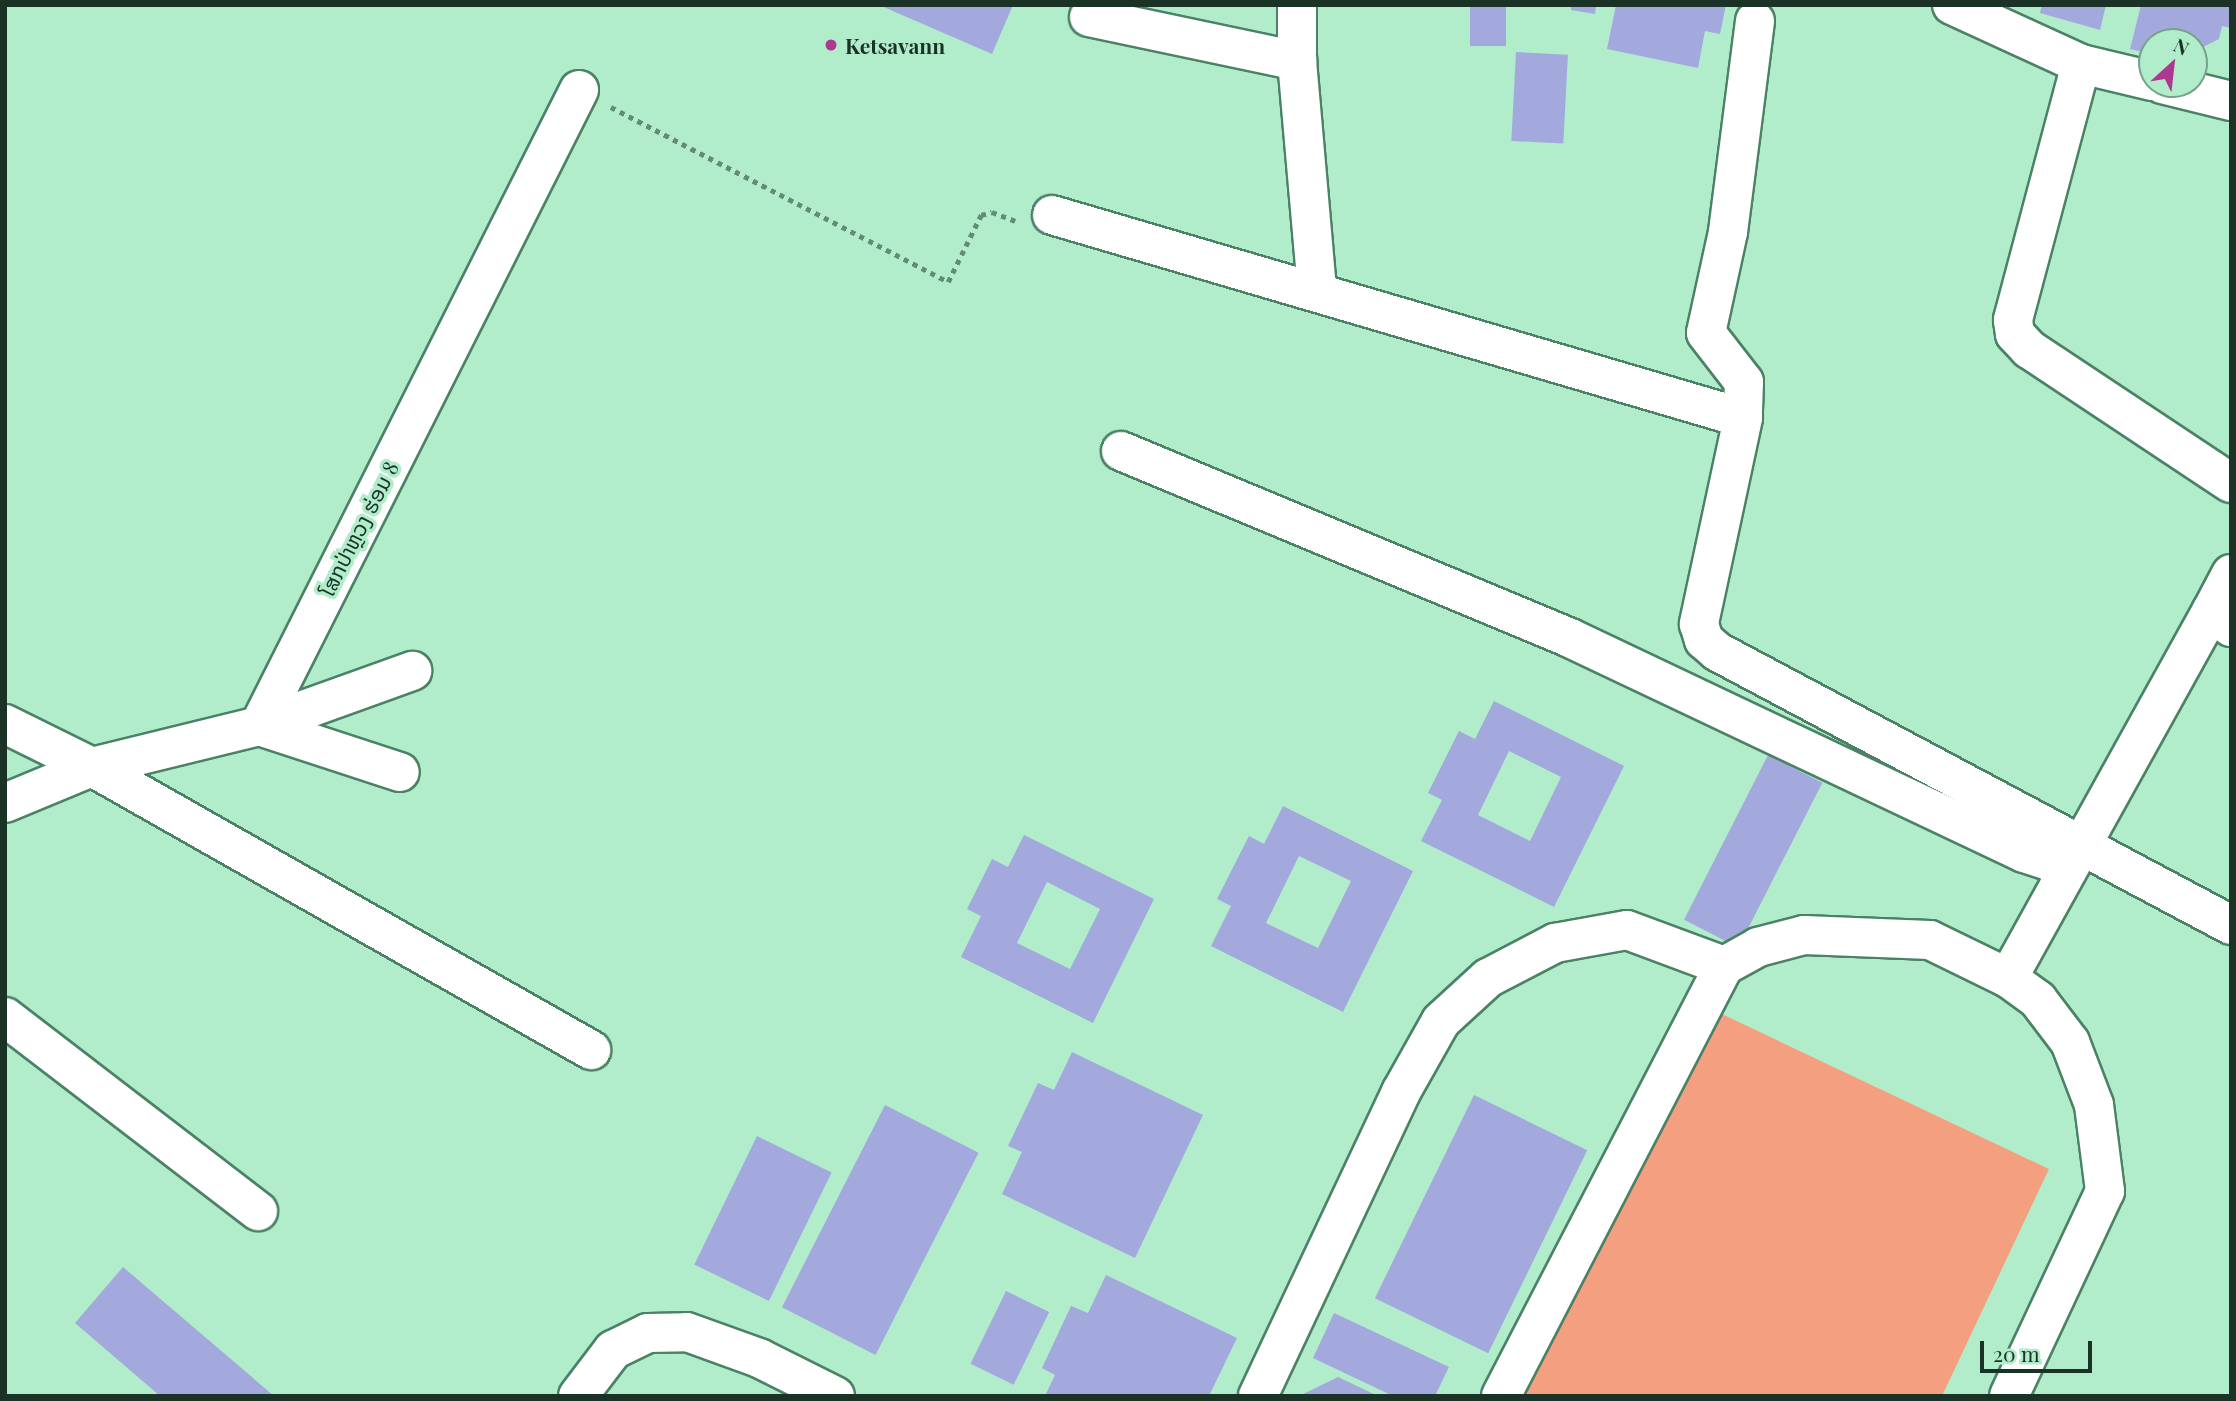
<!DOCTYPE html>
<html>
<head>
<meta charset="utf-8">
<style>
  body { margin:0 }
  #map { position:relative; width:2236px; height:1401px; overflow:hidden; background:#b1eccb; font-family:"Playfair Display","Noto Sans Lao",serif }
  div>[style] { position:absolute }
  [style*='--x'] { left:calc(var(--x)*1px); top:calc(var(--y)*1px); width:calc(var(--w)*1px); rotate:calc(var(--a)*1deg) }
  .green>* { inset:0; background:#f59f81 }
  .building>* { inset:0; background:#a4a9dd; transform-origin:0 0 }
  .path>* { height:4.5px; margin-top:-2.25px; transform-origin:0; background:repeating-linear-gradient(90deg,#638c75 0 5px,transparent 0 10px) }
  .roads { filter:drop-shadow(2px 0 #4b8265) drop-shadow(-2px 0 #4b8265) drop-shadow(0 2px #4b8265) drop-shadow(0 -2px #4b8265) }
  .minor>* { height:38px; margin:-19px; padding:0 19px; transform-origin:19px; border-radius:19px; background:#fff }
  .dots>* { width:19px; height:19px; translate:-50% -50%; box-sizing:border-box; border:4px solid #b1eccb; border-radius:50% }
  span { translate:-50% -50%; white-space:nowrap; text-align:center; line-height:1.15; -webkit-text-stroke:7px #b1eccb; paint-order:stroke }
  .poi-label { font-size:21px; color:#1b3326; font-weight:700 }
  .left { translate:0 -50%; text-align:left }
  .street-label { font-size:21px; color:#1b3326 }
  .frame { position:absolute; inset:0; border:7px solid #1b3326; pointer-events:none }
  .north { position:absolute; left:2138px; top:28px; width:70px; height:70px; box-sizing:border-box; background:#b1eccb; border:2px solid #75a289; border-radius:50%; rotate:27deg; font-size:19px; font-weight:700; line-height:28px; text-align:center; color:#1b3326 }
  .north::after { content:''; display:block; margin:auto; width:24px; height:32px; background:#ae388f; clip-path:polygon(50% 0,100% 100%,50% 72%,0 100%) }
  .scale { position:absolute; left:1980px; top:1341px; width:112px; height:32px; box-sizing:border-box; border:4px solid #1b3326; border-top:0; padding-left:9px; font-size:21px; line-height:24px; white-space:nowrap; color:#1b3326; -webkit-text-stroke:5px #b1eccb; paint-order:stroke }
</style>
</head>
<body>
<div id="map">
  <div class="green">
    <div style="clip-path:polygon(1707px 1007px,2049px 1169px,1942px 1396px,1524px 1396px)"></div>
  </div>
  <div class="building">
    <div style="clip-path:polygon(879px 5px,1013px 5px,992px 54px)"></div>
    <div style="left:1470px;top:5px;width:36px;height:41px"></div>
    <div style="clip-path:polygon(1571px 5px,1596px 5px,1595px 14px,1571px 10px)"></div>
    <div style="clip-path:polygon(1616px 5px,1726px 5px,1720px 34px,1705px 31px,1698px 68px,1607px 49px)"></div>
    <div style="clip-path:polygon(2042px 5px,2106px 5px,2100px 30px,2040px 13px)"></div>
    <div style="clip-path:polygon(2141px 5px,2231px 5px,2231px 28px,2222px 26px,2219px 39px,2199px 49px,2194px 65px,2194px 42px,2152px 42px,2152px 54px,2130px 49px)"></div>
    <div style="left:1516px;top:52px;width:52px;height:89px;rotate:3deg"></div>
    <div style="clip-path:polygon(evenodd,1494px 701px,1624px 766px,1554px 907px,1421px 841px,1442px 800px,1428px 793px,1459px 731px,1475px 739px,1494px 701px,1509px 751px,1561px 777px,1530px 841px,1478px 815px,1509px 751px)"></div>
    <div style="left:1768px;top:755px;width:61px;height:185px;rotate:27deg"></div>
    <div style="clip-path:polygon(evenodd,1283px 806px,1413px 871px,1343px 1012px,1211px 946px,1231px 906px,1217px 899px,1249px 836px,1264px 844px,1283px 806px,1299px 856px,1351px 881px,1318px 948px,1266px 923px,1299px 856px)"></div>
    <div style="clip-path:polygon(evenodd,1024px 835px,1154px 899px,1093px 1023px,961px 957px,981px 916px,967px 909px,992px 859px,1008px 867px,1024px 835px,1047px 882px,1100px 909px,1070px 969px,1017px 943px,1047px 882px)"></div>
    <div style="clip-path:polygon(1072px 1052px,1203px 1115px,1135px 1258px,1002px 1194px,1022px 1152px,1008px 1146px,1038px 1083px,1054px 1090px)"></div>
    <div style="left:1474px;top:1095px;width:126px;height:226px;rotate:26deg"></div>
    <div style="left:885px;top:1105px;width:105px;height:227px;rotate:27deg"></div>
    <div style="left:757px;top:1136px;width:83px;height:143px;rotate:26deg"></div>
    <div style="clip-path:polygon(123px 1267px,274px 1396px,160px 1396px,75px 1323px)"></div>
    <div style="clip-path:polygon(1106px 1275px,1237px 1338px,1209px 1396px,1045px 1396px,1055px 1375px,1042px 1368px,1071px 1306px,1088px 1313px)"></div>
    <div style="left:1006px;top:1291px;width:48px;height:81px;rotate:26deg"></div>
    <div style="clip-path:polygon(1334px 1313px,1449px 1367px,1435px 1396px,1393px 1396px,1313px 1358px)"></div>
    <div style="clip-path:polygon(1338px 1377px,1378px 1396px,1299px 1396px)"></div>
  </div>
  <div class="path">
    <div style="--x:611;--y:107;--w:380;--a:27.4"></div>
    <div style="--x:948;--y:282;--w:75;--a:-63.8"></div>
    <div style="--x:981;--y:215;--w:11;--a:-15"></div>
    <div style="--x:992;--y:212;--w:25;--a:21"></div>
  </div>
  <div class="roads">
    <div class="minor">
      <div style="--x:1297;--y:5;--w:56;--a:90"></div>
      <div style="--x:1297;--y:61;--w:230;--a:85"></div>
      <div style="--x:1952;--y:5;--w:142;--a:24.6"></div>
      <div style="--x:2081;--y:64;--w:73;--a:13.5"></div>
      <div style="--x:1089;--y:17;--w:213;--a:11.9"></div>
      <div style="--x:1755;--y:21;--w:213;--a:97.3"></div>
      <div style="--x:1728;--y:232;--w:103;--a:102.3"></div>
      <div style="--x:1706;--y:333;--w:62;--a:52.2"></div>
      <div style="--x:1744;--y:382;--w:36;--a:92"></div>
      <div style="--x:1743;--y:418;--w:211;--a:102.1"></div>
      <div style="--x:1699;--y:624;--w:17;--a:73"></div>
      <div style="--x:1704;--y:640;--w:18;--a:41"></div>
      <div style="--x:1718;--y:652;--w:581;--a:28.02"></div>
      <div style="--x:2081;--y:64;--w:265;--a:104.9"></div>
      <div style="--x:2013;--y:320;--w:14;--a:82"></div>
      <div style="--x:2015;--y:334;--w:21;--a:47"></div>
      <div style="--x:2029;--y:349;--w:242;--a:33.6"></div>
      <div style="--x:2162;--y:84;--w:71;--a:13.8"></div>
      <div style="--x:1052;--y:215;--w:720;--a:16.37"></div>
      <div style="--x:1121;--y:451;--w:486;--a:22.6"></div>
      <div style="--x:1570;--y:638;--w:502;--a:25.34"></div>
      <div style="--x:2024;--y:853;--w:25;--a:18"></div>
      <div style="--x:2048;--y:861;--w:41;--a:-24.7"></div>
      <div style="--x:2231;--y:574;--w:43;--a:117.8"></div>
      <div style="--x:2211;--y:612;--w:25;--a:37"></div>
      <div style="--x:5;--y:724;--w:97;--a:26.3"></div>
      <div style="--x:92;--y:767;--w:172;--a:-13.8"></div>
      <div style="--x:259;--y:726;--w:712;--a:-63.29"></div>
      <div style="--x:259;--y:726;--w:163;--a:-19.8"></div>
      <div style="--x:259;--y:726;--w:148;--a:18.1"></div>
      <div style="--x:5;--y:803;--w:94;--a:-22.5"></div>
      <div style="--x:92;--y:767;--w:574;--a:29.56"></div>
      <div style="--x:2008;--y:978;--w:419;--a:-61"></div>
      <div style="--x:5;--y:1017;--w:319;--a:37.5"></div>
      <div style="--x:578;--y:1396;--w:58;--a:-52.7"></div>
      <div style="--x:613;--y:1350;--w:39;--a:-26"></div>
      <div style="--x:648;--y:1333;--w:39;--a:-1"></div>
      <div style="--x:687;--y:1332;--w:77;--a:19.9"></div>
      <div style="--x:759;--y:1358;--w:85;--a:26.6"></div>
      <div style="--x:1258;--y:1396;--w:336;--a:-64.8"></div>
      <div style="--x:1401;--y:1092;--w:81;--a:-60.6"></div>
      <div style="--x:1441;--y:1021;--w:64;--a:-42.5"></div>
      <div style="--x:1488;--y:978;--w:76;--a:-27.6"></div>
      <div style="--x:1555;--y:943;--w:73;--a:-10.2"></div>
      <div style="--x:1627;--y:930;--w:103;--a:20.4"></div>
      <div style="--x:1724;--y:966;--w:39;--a:-29"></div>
      <div style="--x:1758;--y:947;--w:48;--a:-14.6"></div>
      <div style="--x:1804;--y:935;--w:126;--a:2.3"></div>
      <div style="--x:1930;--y:940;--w:87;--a:26"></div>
      <div style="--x:2008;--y:978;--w:37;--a:36"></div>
      <div style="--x:2038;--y:1000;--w:53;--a:52.7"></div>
      <div style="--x:2070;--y:1042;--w:67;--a:69.1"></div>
      <div style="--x:2094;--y:1105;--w:87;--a:82.7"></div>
      <div style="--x:2105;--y:1191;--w:226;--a:115.1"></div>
      <div style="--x:1501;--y:1396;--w:484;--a:-62.6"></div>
    </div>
  </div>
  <div class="dots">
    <div style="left:831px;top:45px;background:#ae388f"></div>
  </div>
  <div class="poi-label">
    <span class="left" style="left:845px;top:45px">Ketsavann</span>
  </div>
  <div class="street-label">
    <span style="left:358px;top:528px;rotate:-63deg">ໂສກປ່າຫຼວງ ຮ່ອມ 8</span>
  </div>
  <div class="frame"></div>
  <div class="north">N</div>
  <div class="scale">20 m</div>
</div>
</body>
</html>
